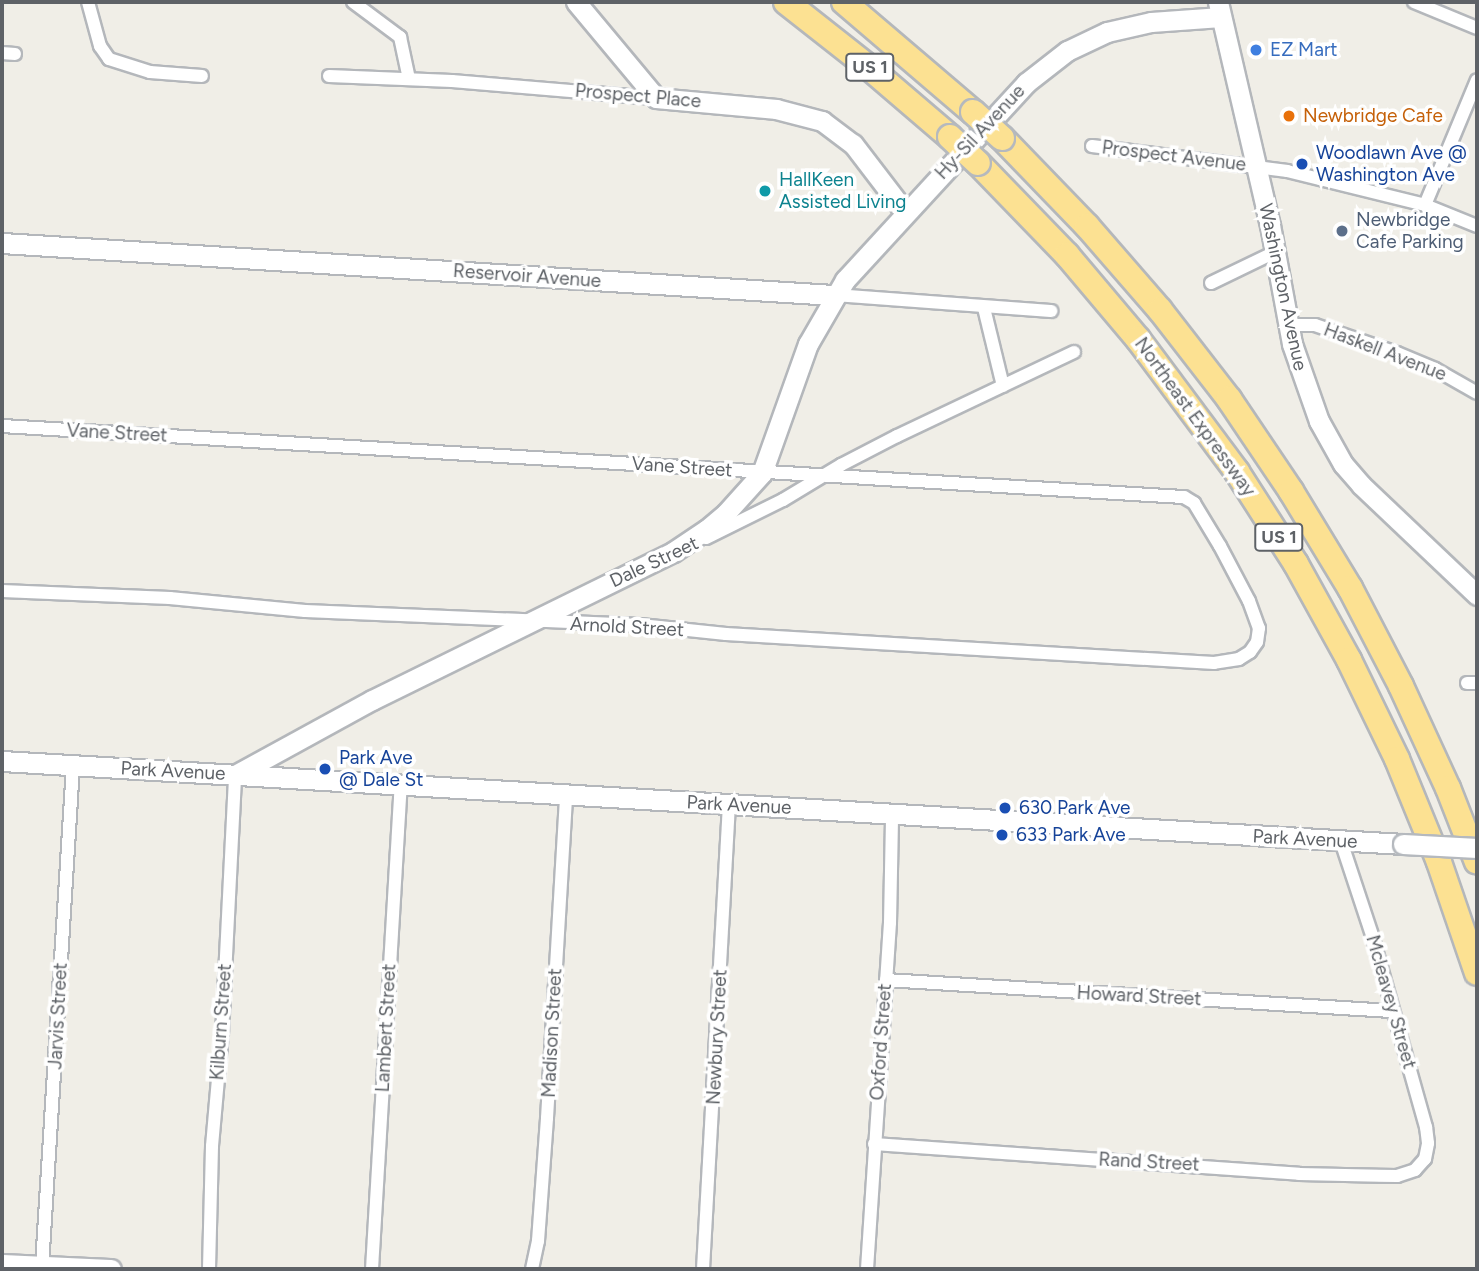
<!DOCTYPE html>
<html>
<head>
<meta charset="utf-8">
<style>
  body { margin:0 }
  #map { position:relative; width:1479px; height:1271px; overflow:hidden; background:#f0eee7; font-family:Figtree,sans-serif }
  div>[style] { position:absolute }
  [style*='--x'] { left:calc(var(--x)*1px); top:calc(var(--y)*1px); width:calc(var(--w)*1px); rotate:calc(var(--a)*1deg) }
  .roads { filter:drop-shadow(2px 0 #b4b7bb) drop-shadow(-2px 0 #b4b7bb) drop-shadow(0 2px #b4b7bb) drop-shadow(0 -2px #b4b7bb) }
  .street>* { height:12px; margin:-6px; padding:0 6px; transform-origin:6px; border-radius:6px; background:#fff }
  .secondary>* { height:19px; margin:-9.5px; padding:0 9.5px; transform-origin:9.5px; border-radius:9.5px; background:#fff }
  .highway>* { height:24px; margin:-12px; padding:0 12px; transform-origin:12px; border-radius:12px; background:#fce192 }
  .bridges { filter:drop-shadow(2px 0 #b5b9be) drop-shadow(-2px 0 #b5b9be) drop-shadow(0 2px #b5b9be) drop-shadow(0 -2px #b5b9be) }
  .secondary-bridge>* { height:19px; margin:-9.5px; padding:0 9.5px; transform-origin:9.5px; border-radius:9.5px; background:#fff }
  .highway-bridge>* { height:24px; margin:-12px; padding:0 12px; transform-origin:12px; border-radius:12px; background:#fce192 }
  .dots>* { width:19px; height:19px; translate:-50% -50%; box-sizing:border-box; border:4px solid #fff; border-radius:50% }
  span { translate:-50% -50%; white-space:nowrap; text-align:center; line-height:1.15; -webkit-text-stroke:7px #fff; paint-order:stroke }
  .shield-label span { padding:2px 5px; background:#fff; border:2px solid; border-radius:5px; -webkit-text-stroke-width:0 }
  .shield-label { font-size:18px; color:#5e6267; font-weight:700 }
  .shop-label { font-size:19px; color:#366cbe }
  .left { translate:0 -50%; text-align:left }
  .street-label { font-size:19px; color:#5e6267 }
  .food-label { font-size:19px; color:#c56008 }
  .transit-label { font-size:19px; color:#164399 }
  .culture-label { font-size:19px; color:#0d838f }
  .service-label { font-size:19px; color:#4e5e75 }
  .frame { position:absolute; inset:0; border:4px solid #5e6267; pointer-events:none }
</style>
</head>
<body>
<div id="map">
  <div class="roads">
    <div class="street">
      <div style="--x:88;--y:2;--w:46;--a:74.7"></div>
      <div style="--x:100;--y:46;--w:16;--a:55"></div>
      <div style="--x:109;--y:59;--w:43;--a:17.6"></div>
      <div style="--x:150;--y:72;--w:52;--a:4.4"></div>
      <div style="--x:353;--y:2;--w:59;--a:36.7"></div>
      <div style="--x:400;--y:37;--w:43;--a:77.9"></div>
      <div style="--x:1414;--y:2;--w:68;--a:22.4"></div>
      <div style="--x:2;--y:53;--w:13;--a:4"></div>
      <div style="--x:329;--y:76;--w:123;--a:2.3"></div>
      <div style="--x:452;--y:81;--w:205;--a:4.8"></div>
      <div style="--x:1092;--y:146;--w:197;--a:7.3"></div>
      <div style="--x:1287;--y:171;--w:142;--a:13.8"></div>
      <div style="--x:1425;--y:205;--w:56;--a:22"></div>
      <div style="--x:1425;--y:205;--w:135;--a:-67.4"></div>
      <div style="--x:1211;--y:283;--w:71;--a:-25.8"></div>
      <div style="--x:834;--y:295;--w:218;--a:4.2"></div>
      <div style="--x:984;--y:308;--w:80;--a:76.3"></div>
      <div style="--x:1289;--y:325;--w:26;--a:0"></div>
      <div style="--x:1315;--y:325;--w:87;--a:18.9"></div>
      <div style="--x:1397;--y:353;--w:41;--a:22.8"></div>
      <div style="--x:1435;--y:369;--w:48;--a:29.7"></div>
      <div style="--x:2;--y:426;--w:1184;--a:3.44"></div>
      <div style="--x:1184;--y:497;--w:12;--a:31"></div>
      <div style="--x:1194;--y:503;--w:50;--a:58.8"></div>
      <div style="--x:1220;--y:546;--w:62;--a:62.2"></div>
      <div style="--x:1249;--y:601;--w:29;--a:70"></div>
      <div style="--x:1259;--y:628;--w:14;--a:98"></div>
      <div style="--x:1257;--y:642;--w:12;--a:125"></div>
      <div style="--x:1250;--y:652;--w:13;--a:148"></div>
      <div style="--x:1239;--y:659;--w:25;--a:171"></div>
      <div style="--x:1214;--y:663;--w:489;--a:-176.6"></div>
      <div style="--x:726;--y:634;--w:86;--a:-174"></div>
      <div style="--x:640;--y:625;--w:335;--a:-177.6"></div>
      <div style="--x:305;--y:611;--w:136;--a:-174.5"></div>
      <div style="--x:170;--y:598;--w:168;--a:-177.6"></div>
      <div style="--x:706;--y:538;--w:86;--a:-26.3"></div>
      <div style="--x:783;--y:500;--w:68;--a:-31.1"></div>
      <div style="--x:841;--y:465;--w:63;--a:-27.4"></div>
      <div style="--x:897;--y:436;--w:196;--a:-25.4"></div>
      <div style="--x:1467;--y:683;--w:10;--a:0"></div>
      <div style="--x:886;--y:980;--w:507;--a:3.51"></div>
      <div style="--x:874;--y:1144;--w:426;--a:4"></div>
      <div style="--x:1299;--y:1174;--w:98;--a:1.2"></div>
      <div style="--x:1397;--y:1176;--w:19;--a:-18"></div>
      <div style="--x:1415;--y:1170;--w:15;--a:-48"></div>
      <div style="--x:1425;--y:1159;--w:16;--a:-79"></div>
      <div style="--x:1428;--y:1143;--w:16;--a:-97"></div>
      <div style="--x:1426;--y:1127;--w:196;--a:-105.7"></div>
      <div style="--x:1373;--y:938;--w:102;--a:-108.3"></div>
      <div style="--x:42;--y:1266;--w:501;--a:-86.45"></div>
      <div style="--x:209;--y:1269;--w:123;--a:-88.6"></div>
      <div style="--x:212;--y:1146;--w:111;--a:-84.9"></div>
      <div style="--x:222;--y:1035;--w:260;--a:-87.1"></div>
      <div style="--x:372;--y:1269;--w:484;--a:-86.6"></div>
      <div style="--x:532;--y:1269;--w:29;--a:-78"></div>
      <div style="--x:538;--y:1241;--w:123;--a:-85.8"></div>
      <div style="--x:547;--y:1118;--w:324;--a:-86.6"></div>
      <div style="--x:703;--y:1269;--w:465;--a:-86.8"></div>
      <div style="--x:867;--y:1269;--w:347;--a:-86.2"></div>
      <div style="--x:890;--y:923;--w:109;--a:-88.9"></div>
    </div>
    <div class="secondary">
      <div style="--x:576;--y:2;--w:125;--a:50.2"></div>
      <div style="--x:656;--y:98;--w:121;--a:5.2"></div>
      <div style="--x:776;--y:109;--w:48;--a:14.6"></div>
      <div style="--x:822;--y:121;--w:39;--a:37"></div>
      <div style="--x:853;--y:144;--w:86;--a:52.6"></div>
      <div style="--x:1218;--y:2;--w:229;--a:76.9"></div>
      <div style="--x:1270;--y:225;--w:121;--a:79.5"></div>
      <div style="--x:1292;--y:344;--w:82;--a:70.7"></div>
      <div style="--x:1319;--y:421;--w:49;--a:60.8"></div>
      <div style="--x:1343;--y:464;--w:28;--a:49"></div>
      <div style="--x:1361;--y:485;--w:160;--a:43.5"></div>
      <div style="--x:2;--y:243;--w:834;--a:3.58"></div>
      <div style="--x:2;--y:761;--w:1403;--a:3.39"></div>
      <div style="--x:235;--y:775;--w:156;--a:-28.7"></div>
      <div style="--x:372;--y:700;--w:335;--a:-26.2"></div>
      <div style="--x:673;--y:552;--w:40;--a:-34"></div>
      <div style="--x:706;--y:530;--w:26;--a:-40"></div>
      <div style="--x:726;--y:513;--w:54;--a:-48"></div>
      <div style="--x:762;--y:473;--w:137;--a:-70.4"></div>
      <div style="--x:808;--y:344;--w:74;--a:-60"></div>
      <div style="--x:845;--y:280;--w:268;--a:-47.4"></div>
      <div style="--x:1026;--y:83;--w:52;--a:-38"></div>
      <div style="--x:1067;--y:51;--w:44;--a:-25.4"></div>
      <div style="--x:1107;--y:32;--w:45;--a:-12.8"></div>
      <div style="--x:1151;--y:22;--w:70;--a:-4.1"></div>
      <div style="--x:2;--y:1264;--w:109;--a:2.6"></div>
    </div>
    <div class="highway">
      <div style="--x:786;--y:2;--w:102;--a:38.2"></div>
      <div style="--x:866;--y:65;--w:111;--a:40.6"></div>
      <div style="--x:844;--y:2;--w:170;--a:40.5"></div>
      <div style="--x:1002;--y:138;--w:122;--a:46"></div>
      <div style="--x:1087;--y:226;--w:111;--a:49"></div>
      <div style="--x:1160;--y:310;--w:113;--a:52.2"></div>
      <div style="--x:1229;--y:399;--w:111;--a:56"></div>
      <div style="--x:1291;--y:491;--w:114;--a:58.7"></div>
      <div style="--x:1350;--y:588;--w:110;--a:62.5"></div>
      <div style="--x:1401;--y:686;--w:112;--a:65.3"></div>
      <div style="--x:1448;--y:788;--w:79;--a:68.6"></div>
      <div style="--x:978;--y:163;--w:128;--a:45.9"></div>
      <div style="--x:1067;--y:255;--w:110;--a:49.8"></div>
      <div style="--x:1138;--y:339;--w:166;--a:53.3"></div>
      <div style="--x:1237;--y:472;--w:109;--a:57.3"></div>
      <div style="--x:1296;--y:564;--w:110;--a:61.1"></div>
      <div style="--x:1349;--y:660;--w:110;--a:64.1"></div>
      <div style="--x:1397;--y:759;--w:111;--a:67.8"></div>
      <div style="--x:1439;--y:862;--w:117;--a:71.1"></div>
    </div>
  </div>
  <div class="bridges">
    <div class="secondary-bridge">
      <div style="--x:1403;--y:844;--w:74;--a:3.1"></div>
    </div>
    <div class="highway-bridge">
      <div style="--x:973;--y:112;--w:39;--a:42"></div>
      <div style="--x:950;--y:137;--w:38;--a:43"></div>
    </div>
  </div>
  <div class="dots">
    <div style="left:1256px;top:50px;background:#3f7fe0"></div>
    <div style="left:1289px;top:116px;background:#e8710a"></div>
    <div style="left:1302px;top:164px;background:#1a4fb4"></div>
    <div style="left:765px;top:191px;background:#0f9aa8"></div>
    <div style="left:1342px;top:231px;background:#5c6f8a"></div>
    <div style="left:325px;top:769px;background:#1a4fb4"></div>
    <div style="left:1005px;top:808px;background:#1a4fb4"></div>
    <div style="left:1002px;top:835px;background:#1a4fb4"></div>
  </div>
  <div class="shield-label">
    <span style="left:870px;top:67px">US 1</span>
    <span style="left:1279px;top:537px">US 1</span>
  </div>
  <div class="shop-label">
    <span class="left" style="left:1270px;top:50px">EZ Mart</span>
  </div>
  <div class="street-label">
    <span style="left:638px;top:96px;rotate:5deg">Prospect Place</span>
    <span style="left:980px;top:132px;rotate:-47deg">Hy-Sil Avenue</span>
    <span style="left:1174px;top:156px;rotate:7deg">Prospect Avenue</span>
    <span style="left:527px;top:276px;rotate:4deg">Reservoir Avenue</span>
    <span style="left:1283px;top:287px;rotate:78deg">Washington Avenue</span>
    <span style="left:1385px;top:352px;rotate:21deg">Haskell Avenue</span>
    <span style="left:1195px;top:417px;rotate:54deg">Northeast Expressway</span>
    <span style="left:117px;top:433px;rotate:3deg">Vane Street</span>
    <span style="left:682px;top:467px;rotate:4deg">Vane Street</span>
    <span style="left:654px;top:562px;rotate:-25deg">Dale Street</span>
    <span style="left:627px;top:627px;rotate:3deg">Arnold Street</span>
    <span style="left:173px;top:771px;rotate:3deg">Park Avenue</span>
    <span style="left:739px;top:805px;rotate:3deg">Park Avenue</span>
    <span style="left:1305px;top:839px;rotate:3deg">Park Avenue</span>
    <span style="left:1139px;top:996px;rotate:3deg">Howard Street</span>
    <span style="left:1391px;top:1002px;rotate:74deg">Mcleavey Street</span>
    <span style="left:58px;top:1016px;rotate:-87deg">Jarvis Street</span>
    <span style="left:221px;top:1022px;rotate:-86deg">Kilburn Street</span>
    <span style="left:386px;top:1028px;rotate:-87deg">Lambert Street</span>
    <span style="left:552px;top:1033px;rotate:-87deg">Madison Street</span>
    <span style="left:717px;top:1037px;rotate:-87deg">Newbury Street</span>
    <span style="left:881px;top:1042px;rotate:-86deg">Oxford Street</span>
    <span style="left:1149px;top:1162px;rotate:3deg">Rand Street</span>
  </div>
  <div class="food-label">
    <span class="left" style="left:1303px;top:116px">Newbridge Cafe</span>
  </div>
  <div class="transit-label">
    <span class="left" style="left:1316px;top:164px">Woodlawn Ave @<br>Washington Ave</span>
    <span class="left" style="left:339px;top:769px">Park Ave<br>@ Dale St</span>
    <span class="left" style="left:1019px;top:808px">630 Park Ave</span>
    <span class="left" style="left:1016px;top:835px">633 Park Ave</span>
  </div>
  <div class="culture-label">
    <span class="left" style="left:779px;top:191px">HallKeen<br>Assisted Living</span>
  </div>
  <div class="service-label">
    <span class="left" style="left:1356px;top:231px">Newbridge<br>Cafe Parking</span>
  </div>
  <div class="frame"></div>
</div>
</body>
</html>
